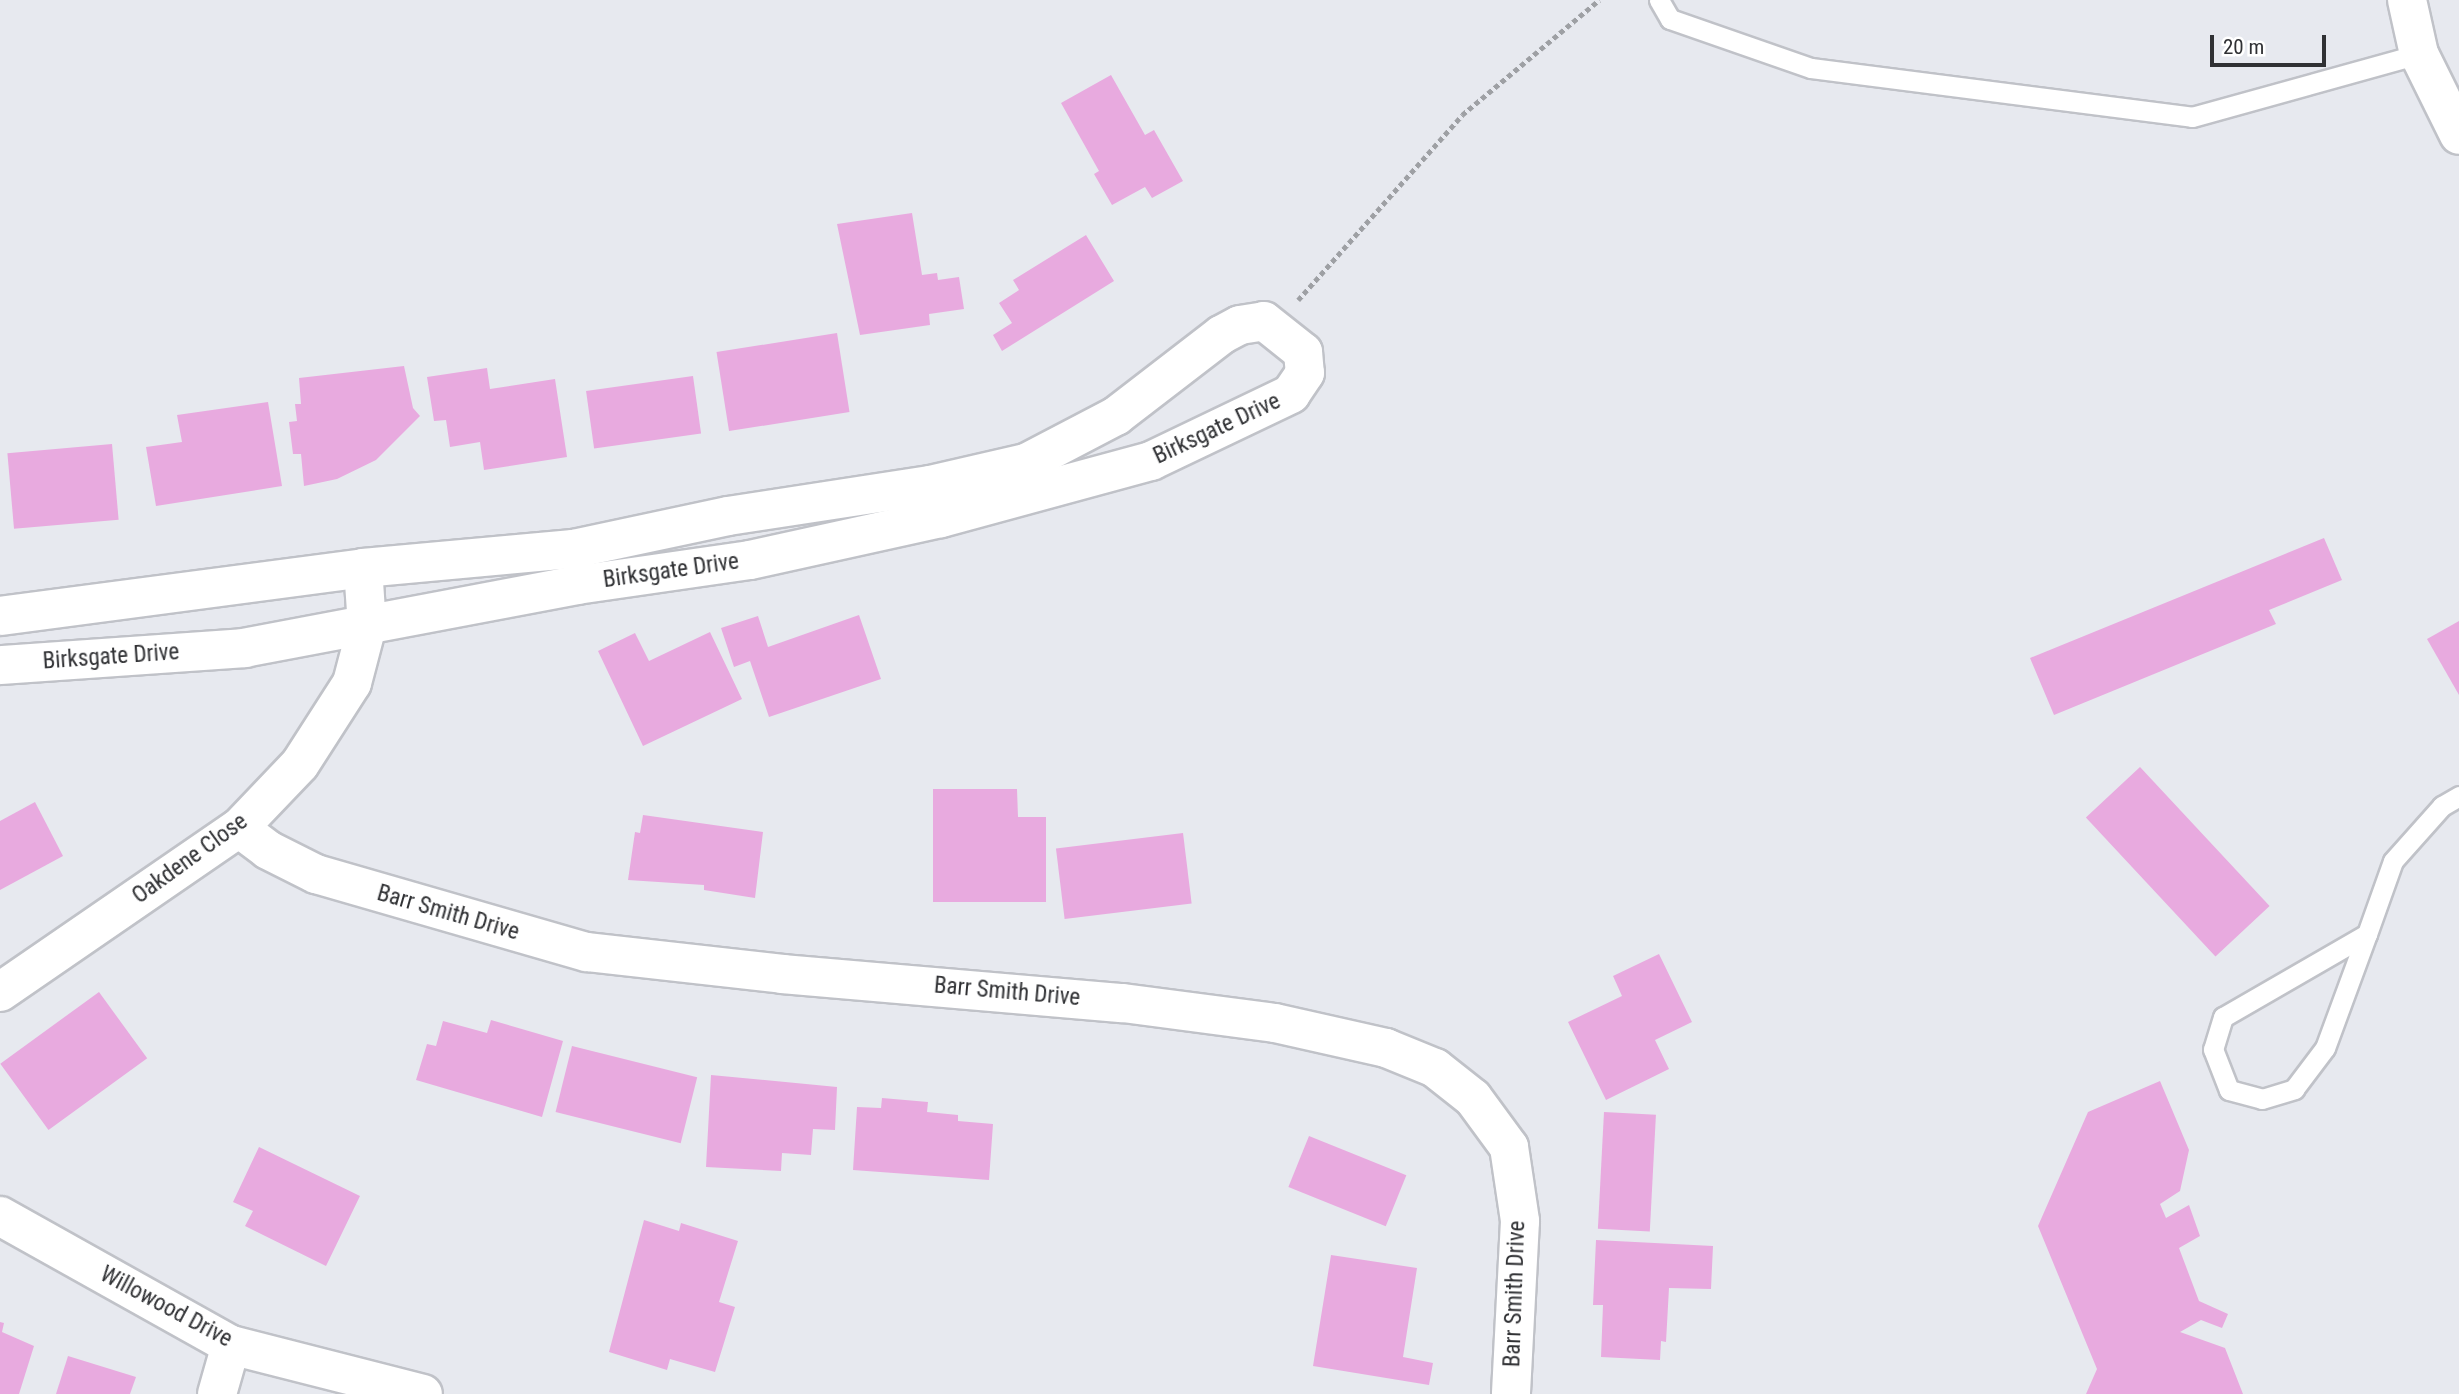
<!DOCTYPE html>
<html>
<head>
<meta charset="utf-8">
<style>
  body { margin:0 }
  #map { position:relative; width:2459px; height:1394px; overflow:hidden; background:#e7e9ef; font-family:"Roboto Condensed",sans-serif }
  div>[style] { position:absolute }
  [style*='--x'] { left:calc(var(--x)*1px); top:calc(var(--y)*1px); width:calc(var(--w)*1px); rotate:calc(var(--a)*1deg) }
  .building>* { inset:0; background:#e8aadf; transform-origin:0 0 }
  .path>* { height:4.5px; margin-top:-2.25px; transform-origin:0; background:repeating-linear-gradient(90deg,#9ea0a4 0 5px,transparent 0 8.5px) }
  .roads { filter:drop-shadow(2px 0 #c0c2c8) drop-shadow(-2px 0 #c0c2c8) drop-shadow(0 2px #c0c2c8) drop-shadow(0 -2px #c0c2c8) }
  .service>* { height:19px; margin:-9.5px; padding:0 9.5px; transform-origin:9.5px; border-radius:9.5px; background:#fff }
  .minor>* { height:38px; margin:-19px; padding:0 19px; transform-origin:19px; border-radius:19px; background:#fff }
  span { translate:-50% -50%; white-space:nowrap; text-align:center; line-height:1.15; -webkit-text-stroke:5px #fff; paint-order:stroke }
  .street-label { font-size:23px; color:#303134 }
  .scale { position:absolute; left:2210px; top:35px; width:116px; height:32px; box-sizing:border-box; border:4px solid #303134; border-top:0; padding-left:9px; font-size:21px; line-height:24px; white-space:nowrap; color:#303134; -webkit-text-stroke:5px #fff; paint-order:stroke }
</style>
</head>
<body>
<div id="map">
  <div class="building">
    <div style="clip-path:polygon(1111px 75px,1145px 135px,1154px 130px,1183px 181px,1152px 198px,1145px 187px,1112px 205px,1094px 174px,1099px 171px,1061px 103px)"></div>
    <div style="clip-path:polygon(912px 213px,922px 275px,937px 273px,938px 280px,959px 277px,964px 309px,929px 314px,930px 325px,860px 335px,837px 224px)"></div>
    <div style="clip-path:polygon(1086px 235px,1114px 281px,1002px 351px,993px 335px,1012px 323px,999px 303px,1019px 290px,1013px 280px)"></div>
    <div style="left:837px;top:333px;width:80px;height:122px;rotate:81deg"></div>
    <div style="clip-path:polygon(404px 366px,413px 408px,420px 416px,376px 460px,337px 479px,304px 486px,301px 454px,293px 454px,289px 422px,297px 421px,295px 404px,301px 404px,299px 378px)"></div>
    <div style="clip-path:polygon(487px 368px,490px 389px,555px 379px,567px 457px,484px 470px,480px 442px,450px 447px,446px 420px,434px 421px,427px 377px)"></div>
    <div style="left:693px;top:376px;width:58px;height:108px;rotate:82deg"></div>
    <div style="clip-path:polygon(268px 402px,282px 486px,156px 506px,146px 447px,182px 442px,177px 415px)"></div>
    <div style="left:112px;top:444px;width:76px;height:105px;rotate:85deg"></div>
    <div style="clip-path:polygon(2324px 538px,2342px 580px,2269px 610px,2276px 624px,2054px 715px,2030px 658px)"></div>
    <div style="clip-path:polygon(859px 615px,881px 679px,769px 717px,750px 661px,734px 667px,721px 628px,758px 616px,768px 647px)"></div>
    <div style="clip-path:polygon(2459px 621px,2459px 695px,2427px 639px)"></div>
    <div style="clip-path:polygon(710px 632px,742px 699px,643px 746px,598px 651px,635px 633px,649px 661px)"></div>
    <div style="left:2140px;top:767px;width:190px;height:74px;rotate:47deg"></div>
    <div style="clip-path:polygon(933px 789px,1017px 789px,1018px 817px,1046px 817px,1046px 902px,933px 902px)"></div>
    <div style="clip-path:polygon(35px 802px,63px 856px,0 890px,0 821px)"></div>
    <div style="clip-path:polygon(643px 815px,763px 832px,755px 898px,704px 890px,704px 885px,628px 880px,635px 832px,640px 833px)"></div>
    <div style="left:1183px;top:833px;width:71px;height:128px;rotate:83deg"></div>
    <div style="clip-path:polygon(1659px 954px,1692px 1022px,1655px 1040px,1669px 1069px,1606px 1100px,1568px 1022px,1622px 996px,1613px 976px)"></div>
    <div style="left:99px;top:992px;width:82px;height:122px;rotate:54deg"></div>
    <div style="clip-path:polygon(491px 1020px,563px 1041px,542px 1117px,416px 1080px,427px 1044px,436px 1046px,443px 1021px,487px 1033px)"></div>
    <div style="left:572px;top:1046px;width:129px;height:68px;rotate:14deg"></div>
    <div style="clip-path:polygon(711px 1075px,837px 1087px,835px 1130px,813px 1129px,811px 1155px,782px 1153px,781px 1171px,706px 1167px)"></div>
    <div style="clip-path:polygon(2160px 1081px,2189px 1150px,2180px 1191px,2160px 1204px,2166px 1218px,2189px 1205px,2200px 1236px,2179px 1248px,2199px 1301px,2228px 1314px,2222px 1328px,2201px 1320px,2180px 1332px,2225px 1348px,2243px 1394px,2086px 1394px,2097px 1369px,2038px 1226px,2088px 1112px)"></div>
    <div style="clip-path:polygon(882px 1098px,928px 1102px,927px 1112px,958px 1115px,958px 1121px,993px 1124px,989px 1180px,853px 1170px,857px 1107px,881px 1108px)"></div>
    <div style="left:1604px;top:1112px;width:52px;height:117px;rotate:3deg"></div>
    <div style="left:1309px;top:1136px;width:105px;height:55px;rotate:22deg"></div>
    <div style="clip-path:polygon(259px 1147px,360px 1196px,326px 1266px,245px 1226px,253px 1211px,233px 1202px)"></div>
    <div style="clip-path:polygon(644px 1220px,679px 1231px,681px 1223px,738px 1241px,719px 1302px,735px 1307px,715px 1372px,670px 1359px,667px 1370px,609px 1352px)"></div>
    <div style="clip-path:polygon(1596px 1240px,1713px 1246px,1711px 1289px,1669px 1288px,1666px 1342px,1661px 1341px,1660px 1360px,1601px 1357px,1603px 1305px,1593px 1305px)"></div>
    <div style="clip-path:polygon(1331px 1255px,1417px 1268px,1403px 1357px,1433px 1363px,1429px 1385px,1313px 1366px)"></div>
    <div style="clip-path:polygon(0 1322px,4px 1323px,2px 1332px,34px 1346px,19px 1394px,0 1394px)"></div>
    <div style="clip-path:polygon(68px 1356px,136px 1377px,130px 1394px,56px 1394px)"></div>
  </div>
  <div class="path">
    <div style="--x:1298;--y:300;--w:247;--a:-48.4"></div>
    <div style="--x:1462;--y:115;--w:179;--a:-40"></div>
  </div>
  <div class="roads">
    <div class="service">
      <div style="--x:1659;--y:0;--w:22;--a:60"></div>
      <div style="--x:1670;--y:19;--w:149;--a:19.2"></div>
      <div style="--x:1811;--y:68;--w:384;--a:7.3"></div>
      <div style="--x:2192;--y:117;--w:236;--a:-15.5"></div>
      <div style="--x:2367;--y:934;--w:166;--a:150"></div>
      <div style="--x:2223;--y:1017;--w:34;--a:107"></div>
      <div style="--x:2213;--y:1049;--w:44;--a:68.7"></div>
      <div style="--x:2229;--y:1090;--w:34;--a:15"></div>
      <div style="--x:2262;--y:1099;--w:34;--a:-17"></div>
      <div style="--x:2294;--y:1089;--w:51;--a:-52.9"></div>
      <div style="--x:2325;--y:1048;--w:121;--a:-69.8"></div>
      <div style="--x:2367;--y:934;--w:77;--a:-70.4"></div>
      <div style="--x:2393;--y:861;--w:74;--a:-48.3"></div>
      <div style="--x:2442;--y:806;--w:20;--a:-30"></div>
    </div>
    <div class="minor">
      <div style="--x:2407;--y:0;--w:55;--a:77.5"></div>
      <div style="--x:2419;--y:54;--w:90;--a:63.7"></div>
      <div style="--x:0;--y:616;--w:366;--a:-7.5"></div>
      <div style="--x:363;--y:568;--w:211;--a:-5.2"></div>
      <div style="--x:573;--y:549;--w:158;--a:-12"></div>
      <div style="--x:728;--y:516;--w:204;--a:-8.7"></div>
      <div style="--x:930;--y:485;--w:98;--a:-12.9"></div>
      <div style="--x:1026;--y:463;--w:102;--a:-27.6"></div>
      <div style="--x:1116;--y:416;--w:133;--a:-37.6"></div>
      <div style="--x:1221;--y:335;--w:21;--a:-28"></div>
      <div style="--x:1240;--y:325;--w:24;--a:-9"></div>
      <div style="--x:1264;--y:321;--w:50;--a:38.5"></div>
      <div style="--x:1303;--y:352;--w:21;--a:85"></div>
      <div style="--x:1305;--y:373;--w:25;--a:124"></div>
      <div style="--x:1291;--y:394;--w:155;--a:154.4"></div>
      <div style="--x:1151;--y:461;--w:218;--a:164.8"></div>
      <div style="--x:941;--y:518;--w:196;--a:167.6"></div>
      <div style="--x:750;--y:560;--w:175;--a:171.8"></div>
      <div style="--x:577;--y:585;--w:338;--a:169.3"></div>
      <div style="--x:245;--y:648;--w:246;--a:176"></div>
      <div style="--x:239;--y:828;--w:36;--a:37"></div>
      <div style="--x:268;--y:850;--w:54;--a:26.6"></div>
      <div style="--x:316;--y:874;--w:282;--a:16.1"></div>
      <div style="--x:587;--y:952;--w:196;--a:6.4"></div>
      <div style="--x:782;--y:974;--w:342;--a:4.9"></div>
      <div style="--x:1123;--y:1003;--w:153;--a:7.5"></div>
      <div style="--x:1275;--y:1023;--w:114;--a:12.7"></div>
      <div style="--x:1386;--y:1048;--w:53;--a:22.2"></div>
      <div style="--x:1435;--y:1068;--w:48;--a:38.3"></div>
      <div style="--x:1473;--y:1098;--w:61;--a:53.7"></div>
      <div style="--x:1509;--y:1147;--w:75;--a:81.5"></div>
      <div style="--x:1520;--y:1221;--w:173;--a:93"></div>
      <div style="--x:0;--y:992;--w:290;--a:-34.5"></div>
      <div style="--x:239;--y:828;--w:88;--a:-46.4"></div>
      <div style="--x:300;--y:764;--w:96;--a:-57.3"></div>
      <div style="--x:352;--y:683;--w:59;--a:-75.3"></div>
      <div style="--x:367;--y:626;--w:58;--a:-93.9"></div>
      <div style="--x:0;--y:1216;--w:265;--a:29.2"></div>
      <div style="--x:231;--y:1345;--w:198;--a:14.3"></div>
      <div style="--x:217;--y:1394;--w:51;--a:-74.1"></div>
    </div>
  </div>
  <div class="street-label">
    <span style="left:1217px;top:429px;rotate:-25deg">Birksgate Drive</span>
    <span style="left:671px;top:571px;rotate:-8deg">Birksgate Drive</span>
    <span style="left:111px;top:657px;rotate:-4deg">Birksgate Drive</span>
    <span style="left:190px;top:859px;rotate:-36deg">Oakdene Close</span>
    <span style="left:448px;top:913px;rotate:16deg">Barr Smith Drive</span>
    <span style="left:1007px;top:992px;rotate:5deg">Barr Smith Drive</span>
    <span style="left:1515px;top:1294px;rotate:-88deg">Barr Smith Drive</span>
    <span style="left:166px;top:1307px;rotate:28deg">Willowood Drive</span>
  </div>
  <div class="scale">20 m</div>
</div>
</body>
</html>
